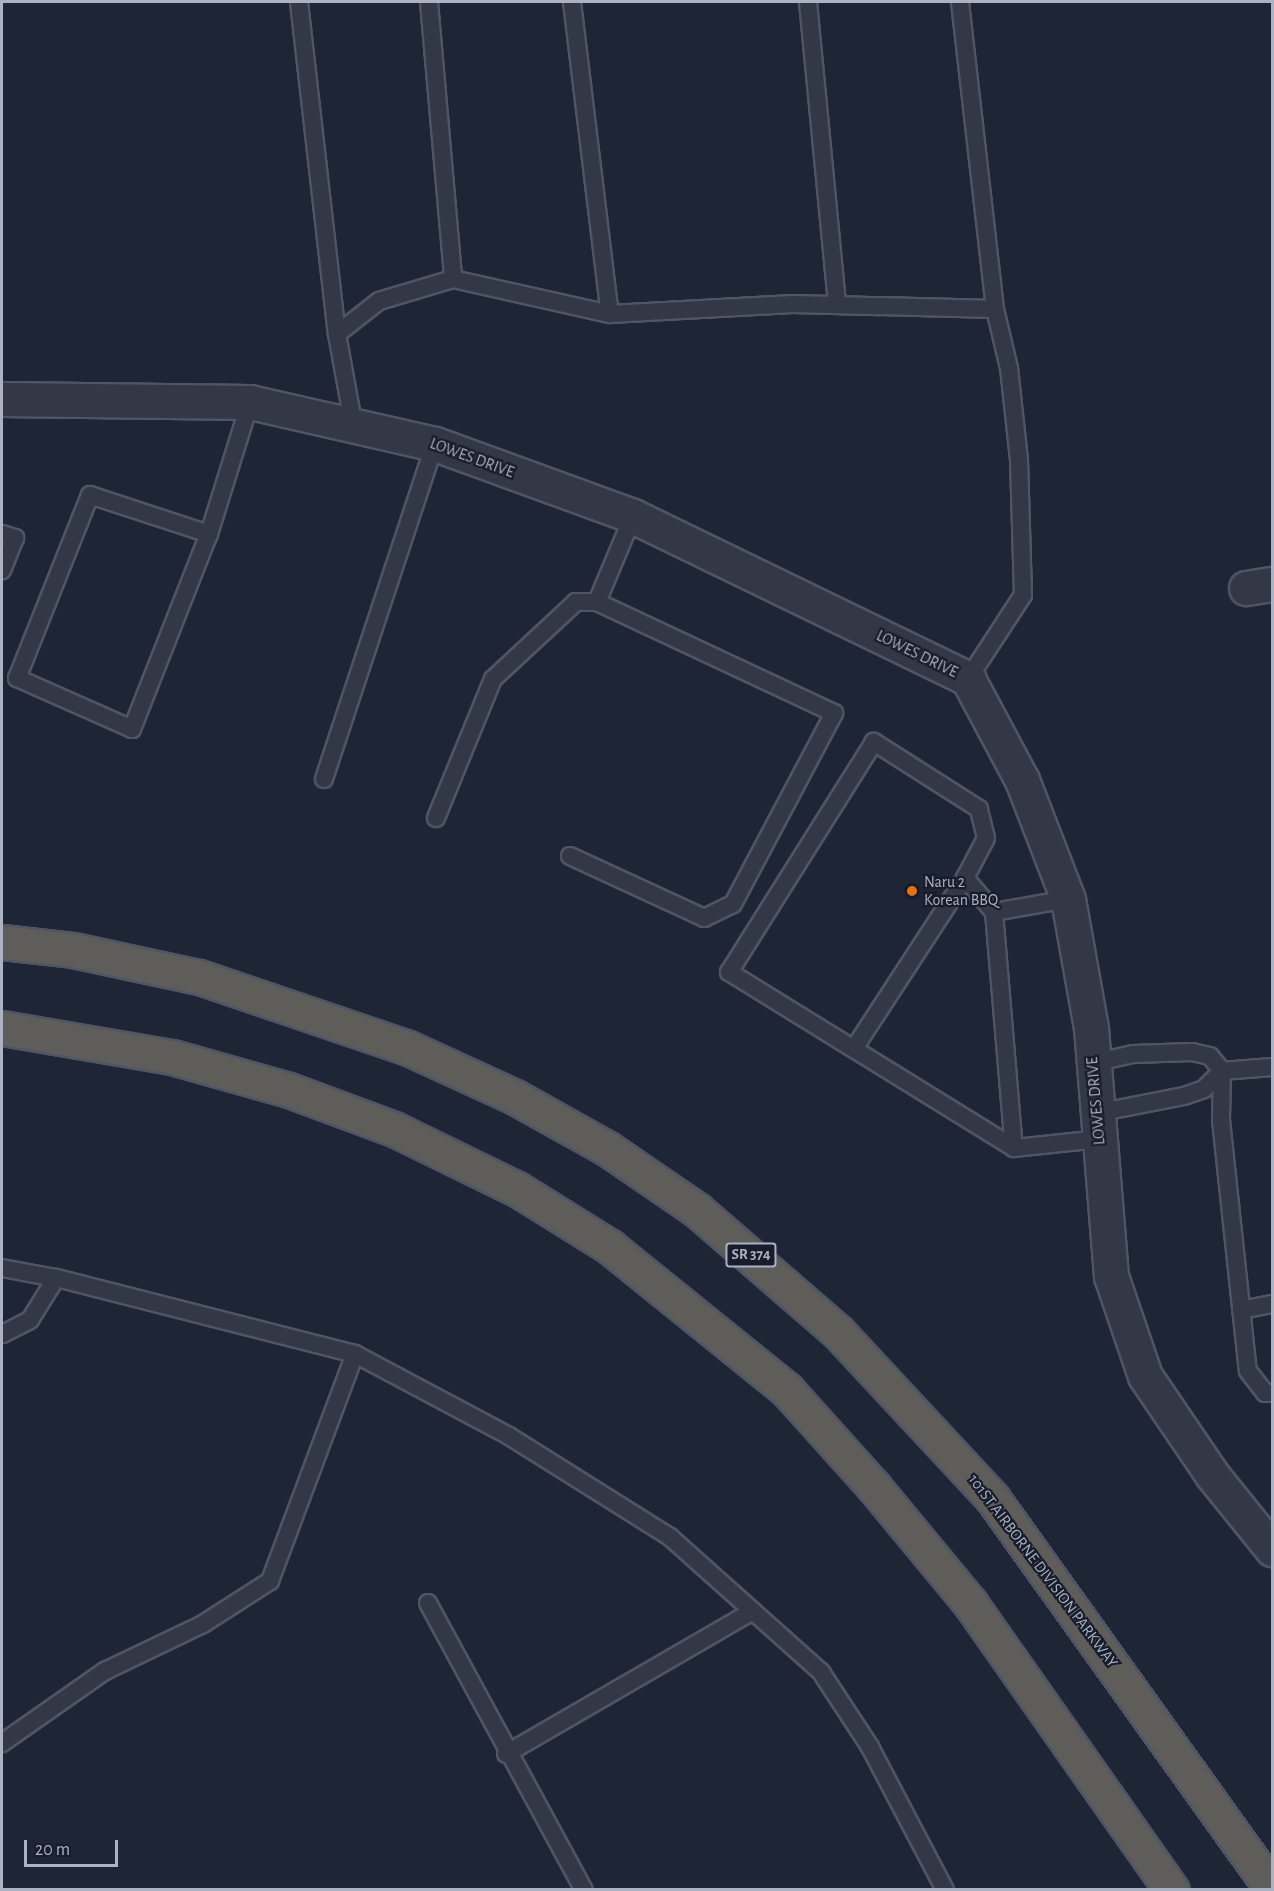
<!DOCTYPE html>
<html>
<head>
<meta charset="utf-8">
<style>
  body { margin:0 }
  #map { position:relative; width:1274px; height:1891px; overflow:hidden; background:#1e2635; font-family:"Alegreya Sans",sans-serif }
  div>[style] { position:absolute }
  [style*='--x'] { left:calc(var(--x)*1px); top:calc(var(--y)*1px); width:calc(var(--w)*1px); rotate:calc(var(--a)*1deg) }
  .roads { filter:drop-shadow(2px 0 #4f5564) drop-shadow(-2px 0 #4f5564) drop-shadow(0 2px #4f5564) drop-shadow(0 -2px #4f5564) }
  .service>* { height:16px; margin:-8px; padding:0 8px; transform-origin:8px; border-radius:8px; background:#323846 }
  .minor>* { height:33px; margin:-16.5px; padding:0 16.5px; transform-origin:16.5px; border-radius:16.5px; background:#323846 }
  .trunk>* { height:33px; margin:-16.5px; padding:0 16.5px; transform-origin:16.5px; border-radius:16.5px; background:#5e5d5a }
  .dots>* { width:16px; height:16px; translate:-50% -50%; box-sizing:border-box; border:3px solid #171d2a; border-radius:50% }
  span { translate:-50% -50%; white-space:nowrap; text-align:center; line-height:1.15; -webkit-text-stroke:4.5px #171d2a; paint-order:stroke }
  .shield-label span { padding:2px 4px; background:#171d2a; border:2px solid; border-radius:4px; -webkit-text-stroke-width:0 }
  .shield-label { font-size:15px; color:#abb2c3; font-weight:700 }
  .street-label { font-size:16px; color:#abb2c3 }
  .poi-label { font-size:16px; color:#abb2c3 }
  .left { translate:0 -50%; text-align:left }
  .frame { position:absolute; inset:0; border:3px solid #abb2c3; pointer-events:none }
  .scale { position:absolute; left:24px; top:1840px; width:94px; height:27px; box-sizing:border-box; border:3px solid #abb2c3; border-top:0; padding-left:8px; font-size:18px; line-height:21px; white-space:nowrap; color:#abb2c3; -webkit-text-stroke:4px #171d2a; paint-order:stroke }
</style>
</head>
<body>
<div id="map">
  <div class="roads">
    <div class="service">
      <div style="--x:299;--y:2;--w:334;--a:83.5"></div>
      <div style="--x:337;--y:334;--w:89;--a:79.7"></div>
      <div style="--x:429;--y:2;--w:278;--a:85"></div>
      <div style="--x:572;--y:2;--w:314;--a:83.1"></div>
      <div style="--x:808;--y:2;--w:304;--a:84.5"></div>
      <div style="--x:960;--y:2;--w:309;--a:83.5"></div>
      <div style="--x:337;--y:334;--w:53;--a:-38.2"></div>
      <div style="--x:379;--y:301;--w:77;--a:-16.6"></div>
      <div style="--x:453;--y:279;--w:161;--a:12.6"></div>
      <div style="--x:610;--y:314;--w:183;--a:-3.1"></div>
      <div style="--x:793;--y:304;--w:202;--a:1.4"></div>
      <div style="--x:995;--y:309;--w:61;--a:76.7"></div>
      <div style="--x:1009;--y:368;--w:93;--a:83.8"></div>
      <div style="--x:1019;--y:460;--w:135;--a:88.3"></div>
      <div style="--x:1023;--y:595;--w:100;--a:123.2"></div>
      <div style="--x:2;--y:534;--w:14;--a:17"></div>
      <div style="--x:15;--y:538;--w:35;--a:112"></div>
      <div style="--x:209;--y:534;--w:125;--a:-161.9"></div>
      <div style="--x:90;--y:495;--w:197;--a:111.7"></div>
      <div style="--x:17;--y:678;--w:126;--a:23.9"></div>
      <div style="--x:132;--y:729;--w:210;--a:-68.5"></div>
      <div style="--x:209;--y:534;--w:138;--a:-72.7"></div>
      <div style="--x:324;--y:779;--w:353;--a:-71.7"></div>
      <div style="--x:436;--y:818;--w:150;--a:-67.7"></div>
      <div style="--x:493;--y:679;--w:113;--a:-42.9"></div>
      <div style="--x:576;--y:602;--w:21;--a:0"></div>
      <div style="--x:570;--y:856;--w:148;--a:24.8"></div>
      <div style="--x:704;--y:918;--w:32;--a:-26"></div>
      <div style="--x:733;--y:904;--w:216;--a:-62.1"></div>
      <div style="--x:834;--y:713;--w:262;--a:-154.9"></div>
      <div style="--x:597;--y:602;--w:93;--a:-67.3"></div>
      <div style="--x:1068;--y:899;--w:75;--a:170"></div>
      <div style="--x:994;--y:912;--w:237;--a:85.2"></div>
      <div style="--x:1014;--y:1148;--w:85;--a:-6"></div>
      <div style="--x:994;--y:912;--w:45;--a:-130.5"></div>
      <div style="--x:965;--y:878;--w:45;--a:-62.3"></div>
      <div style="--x:986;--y:838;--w:30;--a:-104"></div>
      <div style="--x:979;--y:809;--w:125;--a:-147.5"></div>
      <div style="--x:874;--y:742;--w:272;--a:122.2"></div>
      <div style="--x:729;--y:972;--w:335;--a:31.7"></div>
      <div style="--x:855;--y:1047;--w:202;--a:-56.9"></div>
      <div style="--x:1093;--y:1063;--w:41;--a:-12.7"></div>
      <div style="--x:1133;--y:1054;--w:59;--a:-1.9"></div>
      <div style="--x:1192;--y:1052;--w:18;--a:13"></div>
      <div style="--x:1210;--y:1056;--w:19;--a:51"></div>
      <div style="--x:1222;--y:1071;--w:49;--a:91.2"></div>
      <div style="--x:1221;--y:1120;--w:252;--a:83.9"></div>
      <div style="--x:1248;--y:1371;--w:28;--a:52"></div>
      <div style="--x:1265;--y:1393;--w:7;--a:0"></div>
      <div style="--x:1097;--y:1113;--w:89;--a:-11.1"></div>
      <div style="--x:1184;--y:1096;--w:21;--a:-19"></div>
      <div style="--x:1204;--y:1089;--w:25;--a:-45"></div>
      <div style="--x:1222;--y:1071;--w:50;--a:-4.6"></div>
      <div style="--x:2;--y:1268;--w:55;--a:10.5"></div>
      <div style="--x:56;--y:1278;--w:49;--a:121.8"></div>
      <div style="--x:30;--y:1320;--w:31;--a:153"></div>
      <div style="--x:1241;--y:1310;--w:32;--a:-11"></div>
      <div style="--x:355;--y:1354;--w:174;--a:28"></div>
      <div style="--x:509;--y:1436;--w:190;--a:32.1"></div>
      <div style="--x:670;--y:1537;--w:203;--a:41.8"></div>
      <div style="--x:821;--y:1672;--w:90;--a:56.8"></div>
      <div style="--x:870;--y:1747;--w:161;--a:62.3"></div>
      <div style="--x:428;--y:1603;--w:327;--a:61.5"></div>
      <div style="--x:2;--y:1743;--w:126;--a:-35"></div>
      <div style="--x:105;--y:1671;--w:109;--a:-25.6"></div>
      <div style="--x:203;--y:1624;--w:80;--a:-32.7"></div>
      <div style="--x:270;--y:1581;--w:242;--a:-69.5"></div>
      <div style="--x:355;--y:1354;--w:309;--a:-165.7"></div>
      <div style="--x:506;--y:1754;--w:285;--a:-30.1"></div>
    </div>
    <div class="minor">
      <div style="--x:2;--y:399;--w:248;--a:0.7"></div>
      <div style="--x:250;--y:402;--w:190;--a:12.8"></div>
      <div style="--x:435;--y:444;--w:211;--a:20"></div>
      <div style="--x:633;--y:516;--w:373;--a:25.9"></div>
      <div style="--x:968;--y:679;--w:115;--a:61.9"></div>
      <div style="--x:1022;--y:780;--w:128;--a:68.9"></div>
      <div style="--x:1068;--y:899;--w:131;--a:79.9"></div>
      <div style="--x:1091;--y:1028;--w:249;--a:85.4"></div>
      <div style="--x:1111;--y:1276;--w:106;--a:71.2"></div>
      <div style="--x:1145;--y:1376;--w:121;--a:55.8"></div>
      <div style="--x:1213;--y:1476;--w:94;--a:51.1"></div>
      <div style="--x:1246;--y:588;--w:26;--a:-9"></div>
    </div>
    <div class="trunk">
      <div style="--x:2;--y:942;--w:71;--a:6.4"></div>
      <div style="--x:73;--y:950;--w:129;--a:12.1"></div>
      <div style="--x:199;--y:977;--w:219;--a:18.7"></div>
      <div style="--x:406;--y:1047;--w:120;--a:24.6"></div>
      <div style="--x:515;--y:1097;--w:107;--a:29.2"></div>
      <div style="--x:608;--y:1149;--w:108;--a:34.4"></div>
      <div style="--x:697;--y:1210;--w:186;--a:40.9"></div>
      <div style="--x:838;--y:1332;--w:228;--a:47.1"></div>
      <div style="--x:993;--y:1499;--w:479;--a:54.4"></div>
      <div style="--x:2;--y:1028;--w:172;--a:9.7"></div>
      <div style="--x:172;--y:1057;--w:122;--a:15.8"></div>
      <div style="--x:289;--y:1090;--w:112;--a:20.4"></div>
      <div style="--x:394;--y:1129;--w:137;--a:26"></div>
      <div style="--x:517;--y:1189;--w:110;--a:31.9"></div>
      <div style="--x:610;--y:1247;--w:228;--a:38.9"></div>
      <div style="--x:787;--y:1390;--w:130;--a:48.1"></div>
      <div style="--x:874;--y:1487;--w:151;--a:50.4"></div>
      <div style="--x:970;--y:1603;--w:351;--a:54.9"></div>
    </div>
  </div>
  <div class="dots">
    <div style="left:912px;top:891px;background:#e8710a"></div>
  </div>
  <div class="shield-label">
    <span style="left:751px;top:1255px">SR 374</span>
  </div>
  <div class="street-label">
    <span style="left:472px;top:458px;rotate:20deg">LOWES DRIVE</span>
    <span style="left:917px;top:654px;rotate:26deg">LOWES DRIVE</span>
    <span style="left:1096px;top:1101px;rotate:-95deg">LOWES DRIVE</span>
    <span style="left:1043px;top:1571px;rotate:53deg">101ST AIRBORNE DIVISION PARKWAY</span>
  </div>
  <div class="poi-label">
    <span class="left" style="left:924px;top:891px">Naru 2<br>Korean BBQ</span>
  </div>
  <div class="frame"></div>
  <div class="scale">20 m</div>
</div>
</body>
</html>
